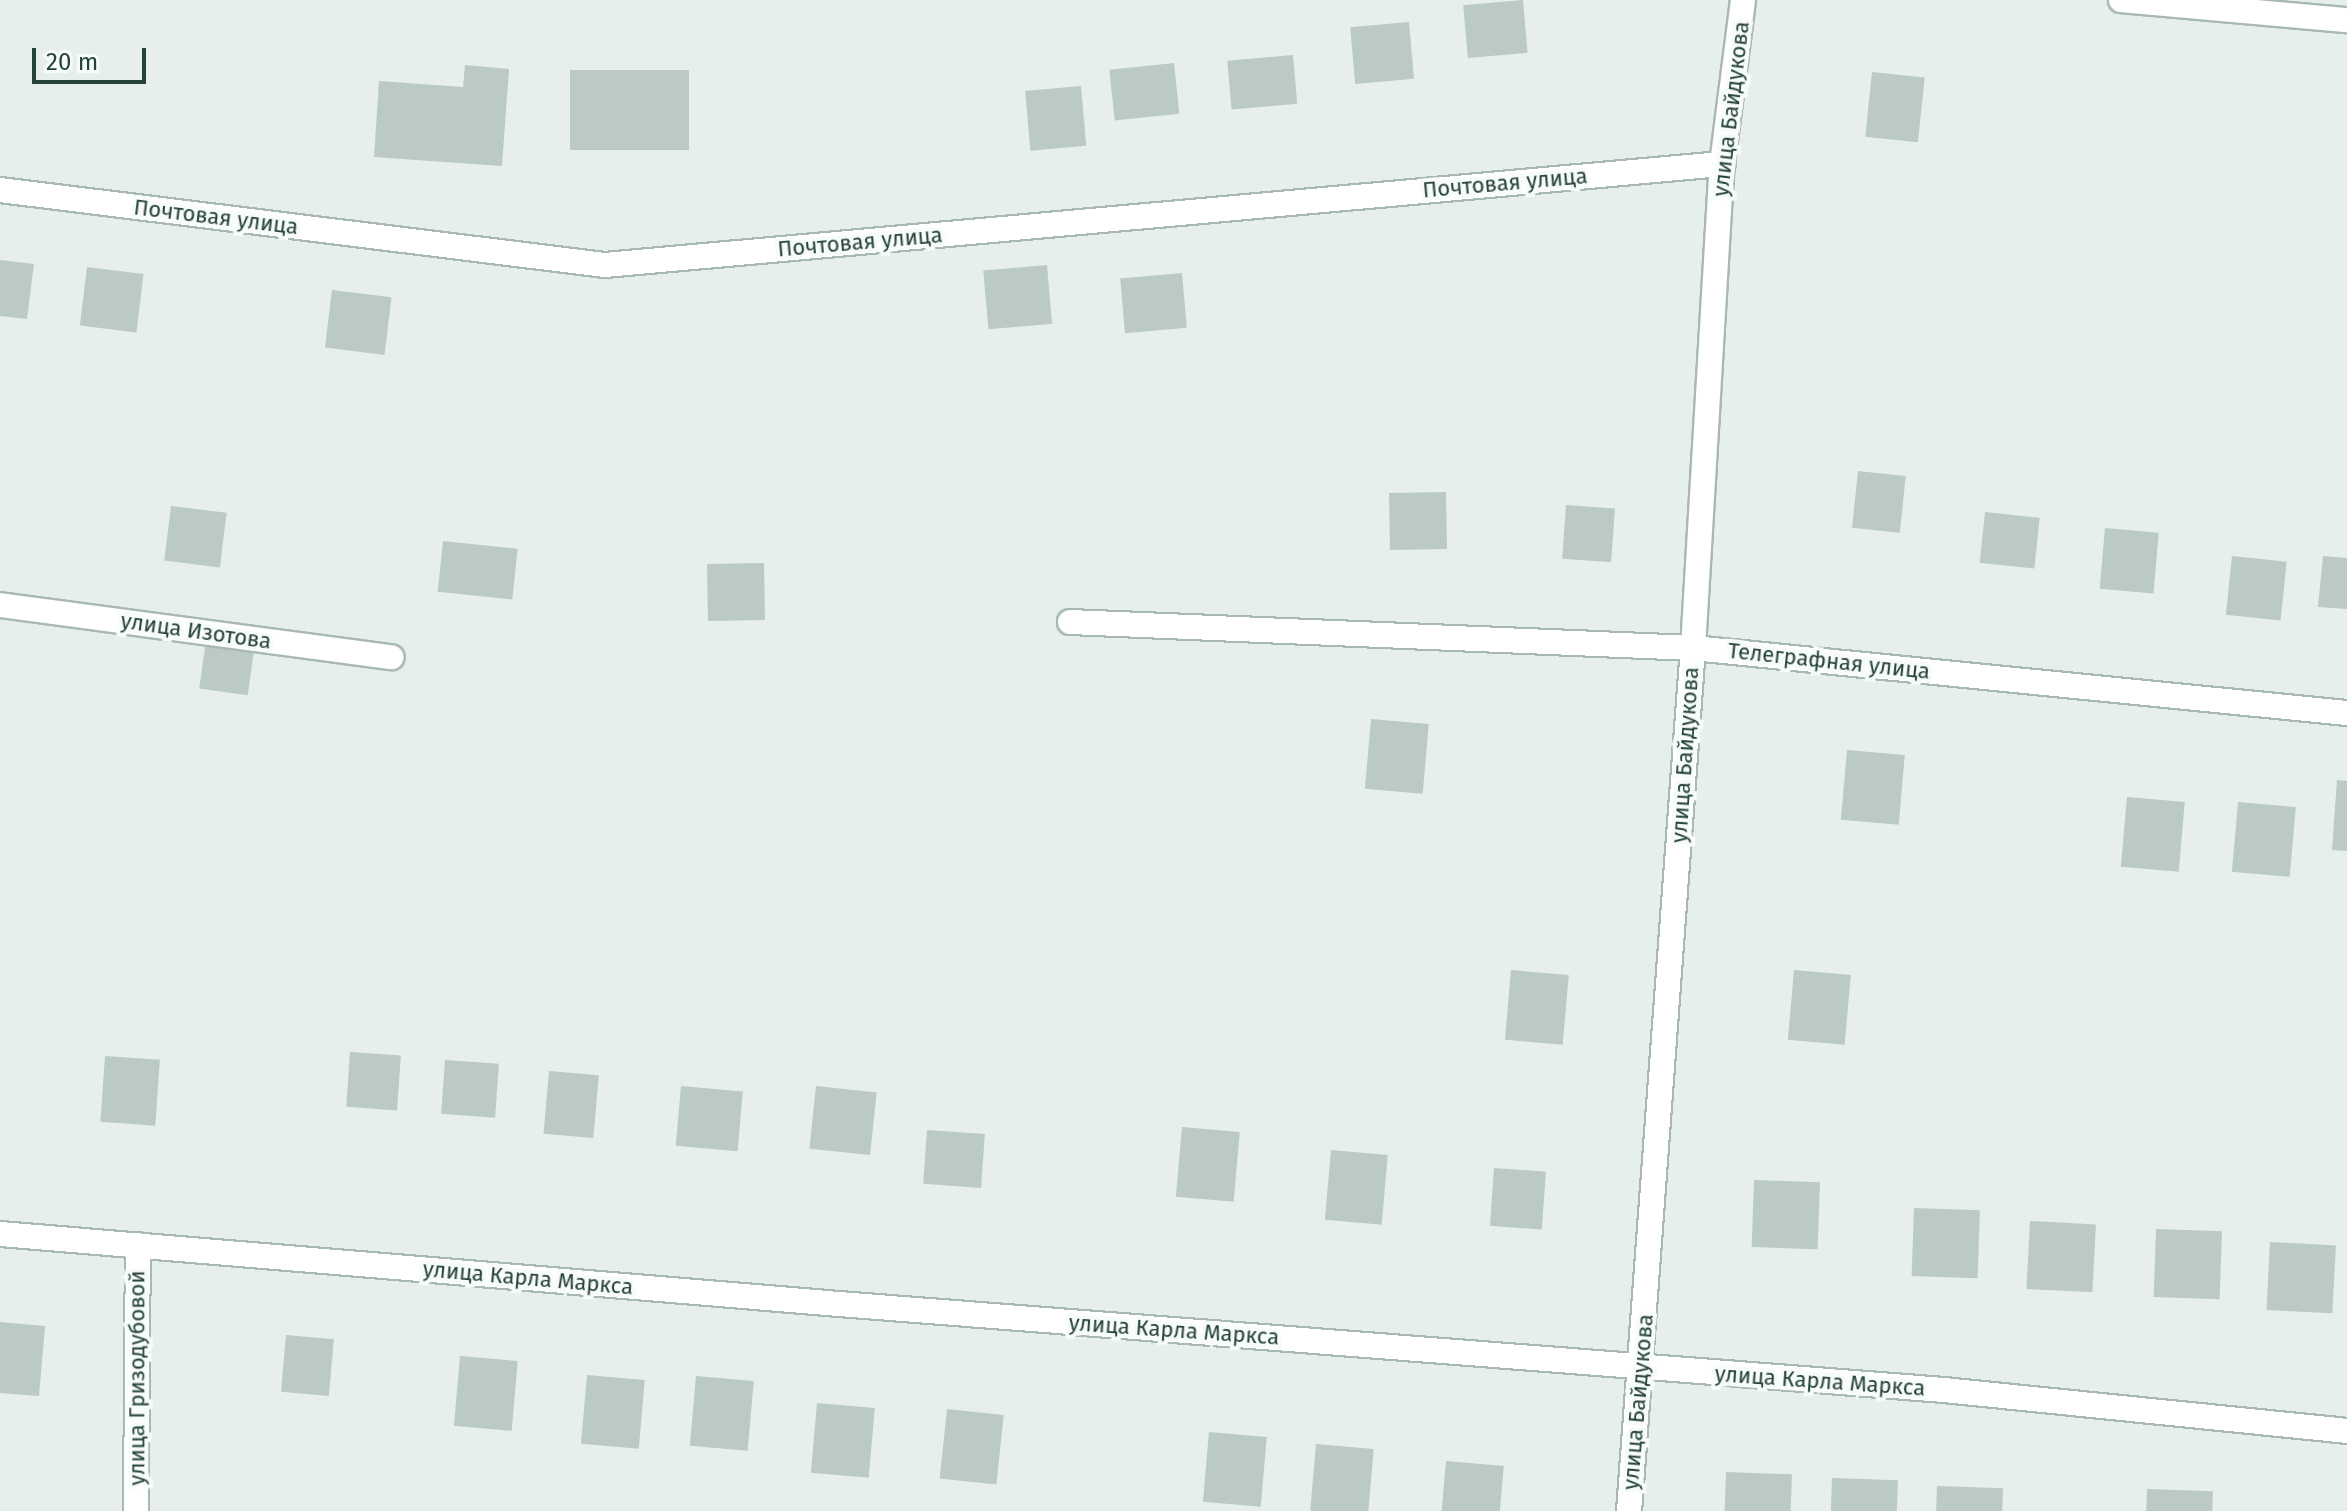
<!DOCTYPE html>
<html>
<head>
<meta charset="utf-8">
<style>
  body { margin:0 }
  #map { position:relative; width:2347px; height:1511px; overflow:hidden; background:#e6efeb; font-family:"Fira Sans",sans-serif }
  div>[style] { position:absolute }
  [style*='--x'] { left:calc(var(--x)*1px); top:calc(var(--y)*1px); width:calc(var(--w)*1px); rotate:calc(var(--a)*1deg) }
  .building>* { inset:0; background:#bbcac4; transform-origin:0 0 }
  .roads { filter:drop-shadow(2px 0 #a8b8b2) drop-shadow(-2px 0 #a8b8b2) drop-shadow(0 2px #a8b8b2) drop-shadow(0 -2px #a8b8b2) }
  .minor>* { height:24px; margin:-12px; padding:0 12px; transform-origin:12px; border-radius:12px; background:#fff }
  span { translate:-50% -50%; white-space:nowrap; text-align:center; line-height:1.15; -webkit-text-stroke:8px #f7fbf9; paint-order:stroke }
  .street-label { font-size:22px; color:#24423a }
  .scale { position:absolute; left:32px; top:48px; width:114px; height:36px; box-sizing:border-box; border:4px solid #24423a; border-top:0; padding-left:10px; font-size:24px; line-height:28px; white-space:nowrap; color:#24423a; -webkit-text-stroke:6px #f7fbf9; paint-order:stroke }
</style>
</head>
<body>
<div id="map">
  <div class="building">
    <div style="left:1523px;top:0;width:53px;height:60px;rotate:85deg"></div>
    <div style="left:1409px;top:22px;width:57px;height:59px;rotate:85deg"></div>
    <div style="left:1293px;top:55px;width:49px;height:66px;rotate:85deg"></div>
    <div style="left:1174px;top:63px;width:51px;height:65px;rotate:84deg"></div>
    <div style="clip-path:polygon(465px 65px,509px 69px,502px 166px,374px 157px,379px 81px,463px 87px)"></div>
    <div style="left:570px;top:70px;width:119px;height:80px"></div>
    <div style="left:1872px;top:72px;width:53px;height:65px;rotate:6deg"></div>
    <div style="left:1081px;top:86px;width:60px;height:56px;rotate:85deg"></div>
    <div style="clip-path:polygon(0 260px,34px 264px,27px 319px,0 316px)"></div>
    <div style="left:1047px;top:265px;width:59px;height:64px;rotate:85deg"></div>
    <div style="left:87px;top:267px;width:57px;height:59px;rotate:7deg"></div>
    <div style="left:1182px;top:273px;width:55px;height:62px;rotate:85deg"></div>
    <div style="left:332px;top:290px;width:60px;height:58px;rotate:7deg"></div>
    <div style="left:1858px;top:471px;width:48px;height:57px;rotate:6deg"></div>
    <div style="left:1446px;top:492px;width:57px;height:57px;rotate:89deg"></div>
    <div style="left:1566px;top:505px;width:49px;height:54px;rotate:4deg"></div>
    <div style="left:171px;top:506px;width:56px;height:55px;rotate:7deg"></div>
    <div style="left:1985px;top:512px;width:55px;height:51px;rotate:6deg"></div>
    <div style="left:2105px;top:528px;width:54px;height:61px;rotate:5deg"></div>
    <div style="left:443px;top:541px;width:75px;height:51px;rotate:6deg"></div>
    <div style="left:2232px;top:556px;width:55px;height:59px;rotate:6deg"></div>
    <div style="clip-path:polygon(2323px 556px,2347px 558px,2347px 609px,2318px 607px)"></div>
    <div style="left:764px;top:563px;width:57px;height:57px;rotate:89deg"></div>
    <div style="left:207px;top:633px;width:49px;height:56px;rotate:8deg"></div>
    <div style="left:1371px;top:719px;width:58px;height:70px;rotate:5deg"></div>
    <div style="left:1847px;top:750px;width:58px;height:70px;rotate:5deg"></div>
    <div style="clip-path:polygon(2337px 780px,2347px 781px,2347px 851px,2332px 850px)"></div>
    <div style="left:2127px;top:797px;width:58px;height:70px;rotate:5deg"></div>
    <div style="left:2238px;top:802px;width:58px;height:70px;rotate:5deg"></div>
    <div style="left:1511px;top:970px;width:58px;height:70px;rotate:5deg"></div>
    <div style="left:1794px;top:970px;width:57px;height:70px;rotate:5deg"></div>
    <div style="left:350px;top:1052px;width:51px;height:55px;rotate:4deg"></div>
    <div style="left:105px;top:1056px;width:55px;height:66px;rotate:4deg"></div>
    <div style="left:445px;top:1060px;width:54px;height:54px;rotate:4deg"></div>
    <div style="left:549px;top:1071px;width:50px;height:63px;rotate:5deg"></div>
    <div style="left:681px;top:1086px;width:62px;height:60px;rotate:5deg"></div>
    <div style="left:816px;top:1086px;width:61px;height:63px;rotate:6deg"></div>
    <div style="left:1182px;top:1127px;width:58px;height:70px;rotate:5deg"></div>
    <div style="left:927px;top:1130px;width:58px;height:54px;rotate:4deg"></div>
    <div style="left:1331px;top:1150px;width:57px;height:70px;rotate:5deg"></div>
    <div style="left:1494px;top:1168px;width:52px;height:58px;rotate:4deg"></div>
    <div style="left:1754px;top:1180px;width:66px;height:67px;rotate:2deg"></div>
    <div style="left:1914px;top:1208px;width:66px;height:68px;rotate:2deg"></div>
    <div style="left:2030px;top:1221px;width:66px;height:68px;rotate:3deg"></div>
    <div style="left:2156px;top:1229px;width:66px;height:68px;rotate:2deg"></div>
    <div style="left:2270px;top:1242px;width:66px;height:68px;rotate:3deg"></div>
    <div style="clip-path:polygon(0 1322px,45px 1326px,39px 1396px,0 1393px)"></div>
    <div style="left:286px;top:1335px;width:48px;height:57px;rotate:5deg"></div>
    <div style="left:460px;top:1356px;width:58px;height:70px;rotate:5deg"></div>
    <div style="left:587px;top:1375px;width:58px;height:69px;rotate:5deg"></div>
    <div style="left:696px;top:1376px;width:58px;height:70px;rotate:5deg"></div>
    <div style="left:817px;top:1403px;width:58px;height:70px;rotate:5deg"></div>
    <div style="left:947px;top:1409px;width:57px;height:70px;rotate:6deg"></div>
    <div style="left:1209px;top:1432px;width:58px;height:70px;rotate:5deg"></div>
    <div style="left:1316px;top:1444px;width:58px;height:67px;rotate:5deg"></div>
    <div style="left:1446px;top:1461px;width:58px;height:50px;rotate:5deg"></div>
    <div style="left:1726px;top:1472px;width:66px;height:39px;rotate:2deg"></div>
    <div style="left:1832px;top:1478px;width:66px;height:33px;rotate:2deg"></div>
    <div style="left:1937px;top:1486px;width:66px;height:25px;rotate:2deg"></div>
    <div style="left:2147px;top:1489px;width:66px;height:22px;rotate:2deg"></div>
  </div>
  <div class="roads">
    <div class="minor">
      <div style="--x:2121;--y:0;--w:227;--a:5.1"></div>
      <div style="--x:0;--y:190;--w:610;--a:7.07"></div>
      <div style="--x:605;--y:265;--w:1122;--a:-5.17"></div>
      <div style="--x:0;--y:605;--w:395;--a:7.6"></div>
      <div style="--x:1070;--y:622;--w:624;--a:2.39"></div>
      <div style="--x:1693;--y:648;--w:657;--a:5.68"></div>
      <div style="--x:0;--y:1234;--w:842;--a:4.77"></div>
      <div style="--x:839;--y:1304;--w:1108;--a:4.45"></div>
      <div style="--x:1944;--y:1390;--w:405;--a:5.8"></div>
      <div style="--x:136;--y:1511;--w:266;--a:-89.6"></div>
      <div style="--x:1629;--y:1511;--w:865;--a:-85.76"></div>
      <div style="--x:1693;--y:648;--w:485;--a:-86.6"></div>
      <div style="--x:1722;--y:164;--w:165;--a:-82.7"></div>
    </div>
  </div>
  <div class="street-label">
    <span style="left:1731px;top:109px;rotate:-83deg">улица Байдукова</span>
    <span style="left:1505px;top:183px;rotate:-5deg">Почтовая улица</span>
    <span style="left:216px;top:217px;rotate:7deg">Почтовая улица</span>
    <span style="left:860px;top:242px;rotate:-5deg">Почтовая улица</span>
    <span style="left:196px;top:631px;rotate:8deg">улица Изотова</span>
    <span style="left:1829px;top:661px;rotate:6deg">Телеграфная улица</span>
    <span style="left:1685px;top:755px;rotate:-86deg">улица Байдукова</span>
    <span style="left:528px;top:1278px;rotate:5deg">улица Карла Маркса</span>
    <span style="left:1174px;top:1330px;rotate:4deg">улица Карла Маркса</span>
    <span style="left:137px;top:1378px;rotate:-90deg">улица Гризодубовой</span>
    <span style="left:1820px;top:1381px;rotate:4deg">улица Карла Маркса</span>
    <span style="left:1638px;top:1402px;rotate:-85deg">улица Байдукова</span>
  </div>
  <div class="scale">20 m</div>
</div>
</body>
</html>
